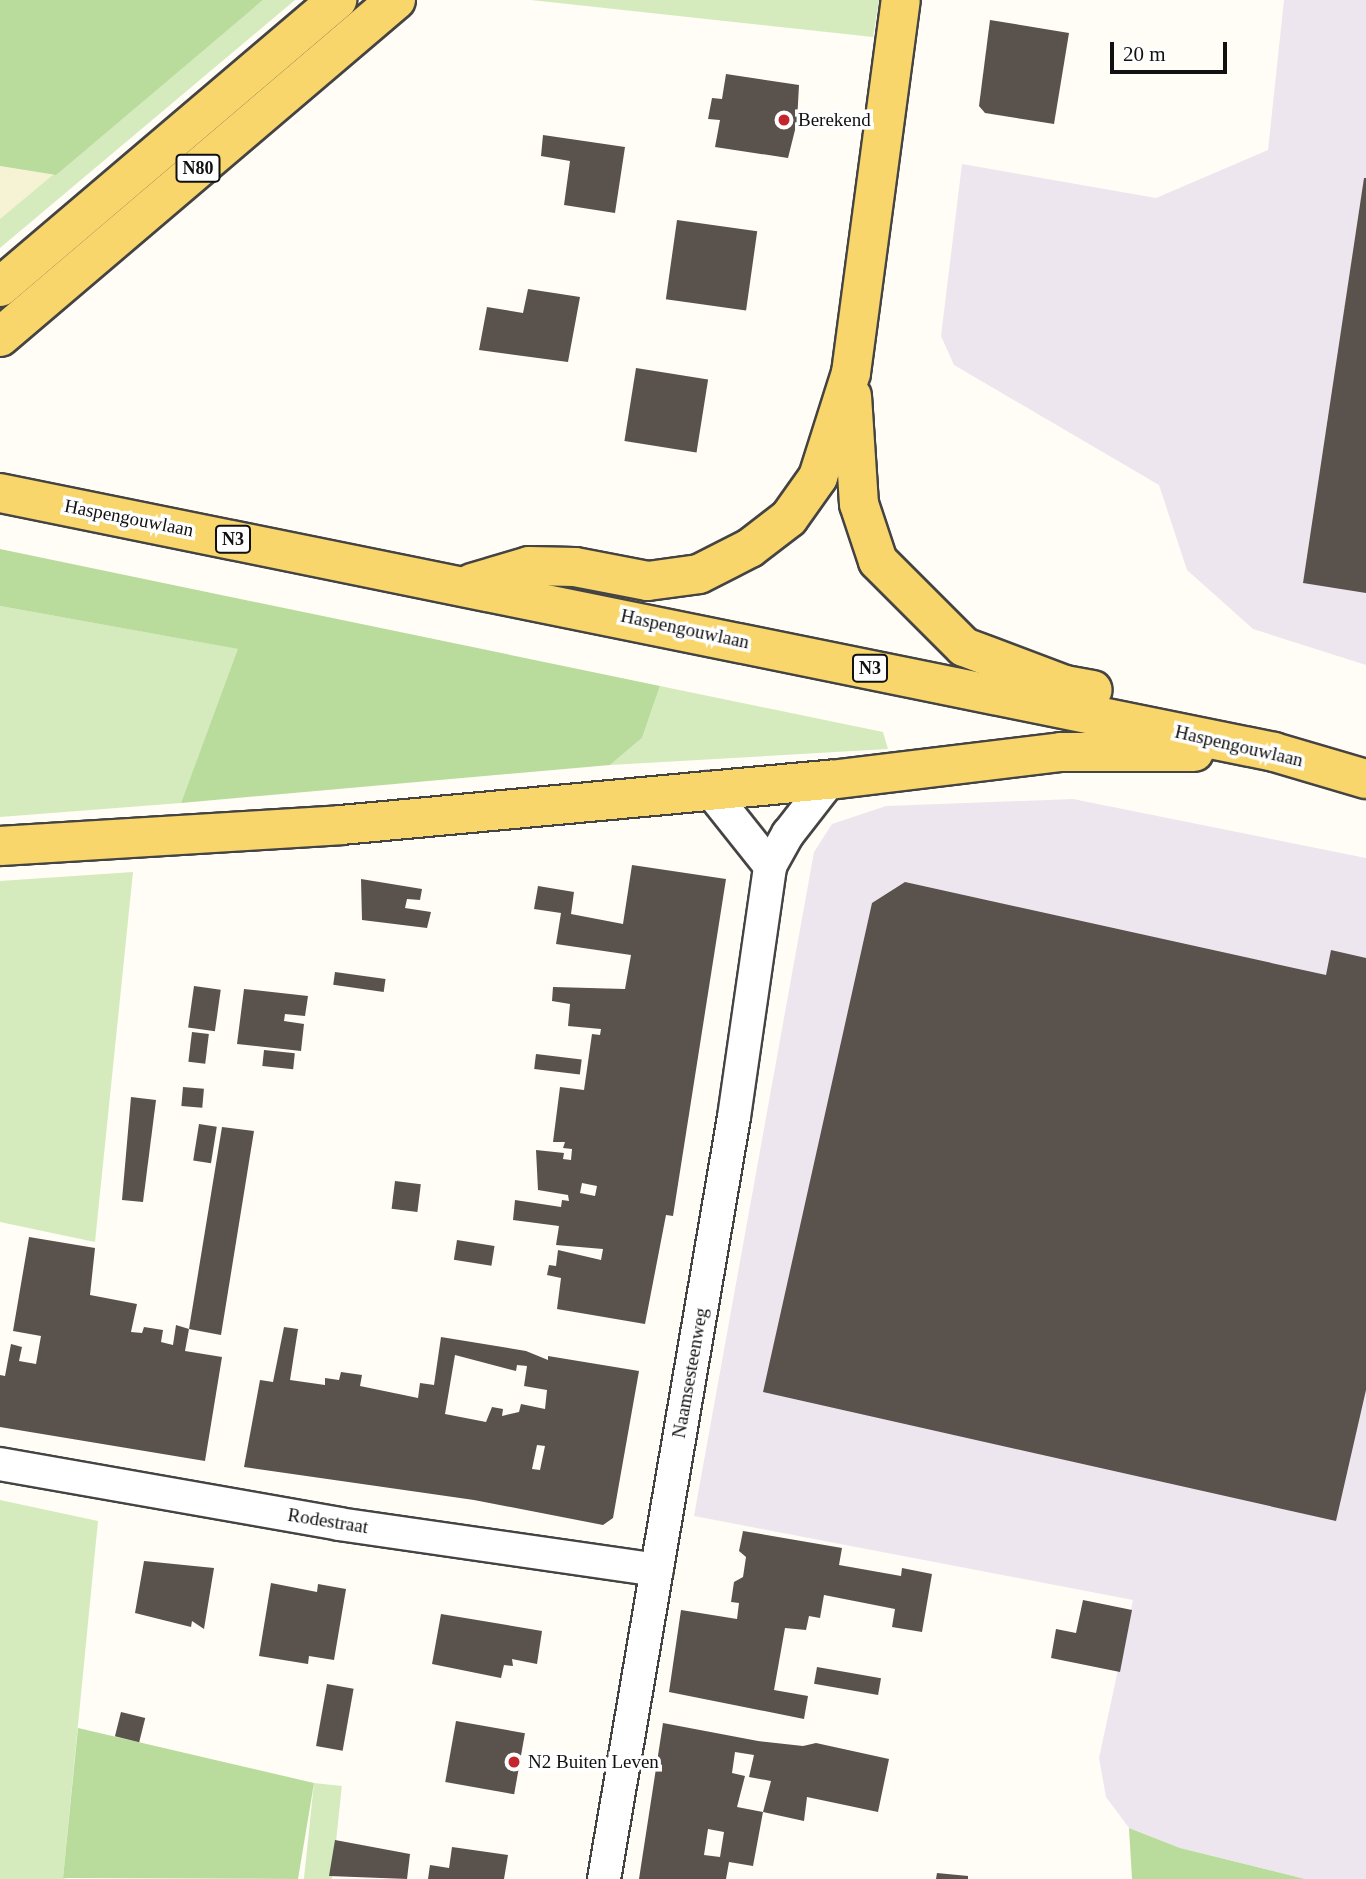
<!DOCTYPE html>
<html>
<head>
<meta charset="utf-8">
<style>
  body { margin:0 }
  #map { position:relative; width:1366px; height:1879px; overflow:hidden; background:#fffdf5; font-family:"Times New Roman",serif }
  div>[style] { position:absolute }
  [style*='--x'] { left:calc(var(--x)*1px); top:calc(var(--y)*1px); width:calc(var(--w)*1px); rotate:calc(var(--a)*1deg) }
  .industrial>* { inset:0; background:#eee6ef }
  .farmland>* { inset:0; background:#f6f3d4 }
  .green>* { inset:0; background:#d5ebbd; transform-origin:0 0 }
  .forest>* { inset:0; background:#b9dc9c }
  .building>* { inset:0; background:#5a524d; transform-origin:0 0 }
  .roads { filter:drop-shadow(2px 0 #444) drop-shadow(-2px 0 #444) drop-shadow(0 2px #444) drop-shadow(0 -2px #444) }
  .minor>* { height:32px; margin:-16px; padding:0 16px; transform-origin:16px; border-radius:16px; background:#fff }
  .primary>* { height:38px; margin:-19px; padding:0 19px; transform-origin:19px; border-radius:19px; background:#f9d66b }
  .dots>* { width:19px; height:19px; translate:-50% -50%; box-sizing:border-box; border:4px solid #fff; border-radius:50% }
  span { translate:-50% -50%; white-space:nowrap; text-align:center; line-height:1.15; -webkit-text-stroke:7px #fff; paint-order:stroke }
  .shield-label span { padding:2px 5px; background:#fff; border:2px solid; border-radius:5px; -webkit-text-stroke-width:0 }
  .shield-label { font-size:18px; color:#111; font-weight:700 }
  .poi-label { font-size:19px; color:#111 }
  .left { translate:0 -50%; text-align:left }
  .street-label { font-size:19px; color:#111 }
  .scale { position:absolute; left:1110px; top:42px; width:117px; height:32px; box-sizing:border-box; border:4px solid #111; border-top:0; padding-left:9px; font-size:21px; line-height:24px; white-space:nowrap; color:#111; -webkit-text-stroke:5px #fff; paint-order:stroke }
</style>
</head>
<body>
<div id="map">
  <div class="industrial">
    <div style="clip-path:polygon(1284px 0,1366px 0,1366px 665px,1253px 629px,1187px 570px,1159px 485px,954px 365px,941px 336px,962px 164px,1156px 198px,1268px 150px)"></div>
    <div style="clip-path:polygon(1073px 799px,1366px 858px,1366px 1879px,1305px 1879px,1180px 1848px,1129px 1828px,1106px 1797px,1099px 1758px,1133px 1600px,694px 1516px,814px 852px,832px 824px,886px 806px)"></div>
  </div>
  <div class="farmland">
    <div style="clip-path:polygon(0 166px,56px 175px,0 219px)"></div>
  </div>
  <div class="green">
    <div style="clip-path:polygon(263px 0,295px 0,0 248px,0 219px)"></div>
    <div style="clip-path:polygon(531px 0,879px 0,873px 37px)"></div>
    <div style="clip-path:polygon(0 606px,239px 649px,181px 803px,0 817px)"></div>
    <div style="clip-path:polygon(660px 686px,883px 732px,888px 749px,610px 765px,642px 738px)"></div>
    <div style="clip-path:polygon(133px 872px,95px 1242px,0 1222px,0 881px)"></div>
    <div style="clip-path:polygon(0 1500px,98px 1521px,63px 1878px,67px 1879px,0 1879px)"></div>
    <div style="left:314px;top:1783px;width:28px;height:97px;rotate:6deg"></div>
  </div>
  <div class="forest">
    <div style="clip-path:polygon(0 0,263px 0,56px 175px,0 166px)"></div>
    <div style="clip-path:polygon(0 549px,660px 686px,642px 738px,610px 765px,181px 803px,238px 649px,0 606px)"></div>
    <div style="clip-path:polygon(78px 1728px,314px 1783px,298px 1879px,63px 1878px)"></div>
    <div style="clip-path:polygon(1129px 1828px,1180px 1848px,1305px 1879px,1132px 1879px)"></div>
  </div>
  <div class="building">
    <div style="clip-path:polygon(990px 20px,1069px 33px,1054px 124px,985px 113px,979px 106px)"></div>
    <div style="clip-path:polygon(726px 74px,799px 85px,797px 122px,788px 158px,715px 147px,720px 120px,708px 119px,712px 98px,722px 99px)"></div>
    <div style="clip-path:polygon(543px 135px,625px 147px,615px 213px,564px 205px,570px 161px,541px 156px)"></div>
    <div style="clip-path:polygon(1364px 178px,1366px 178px,1366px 593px,1303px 583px)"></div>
    <div style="left:677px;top:220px;width:81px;height:80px;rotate:8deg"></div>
    <div style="clip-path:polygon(528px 289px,580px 297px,568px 362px,479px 350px,487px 307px,523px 313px)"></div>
    <div style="left:636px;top:368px;width:73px;height:74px;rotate:9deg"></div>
    <div style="clip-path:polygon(evenodd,632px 865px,726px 879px,673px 1216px,666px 1215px,645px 1324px,557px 1309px,561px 1278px,547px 1275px,549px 1265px,556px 1266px,558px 1250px,601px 1260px,603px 1249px,556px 1245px,559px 1226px,513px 1220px,515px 1200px,561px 1207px,562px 1200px,569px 1201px,568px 1195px,538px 1190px,536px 1150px,564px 1153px,563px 1159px,571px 1160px,572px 1149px,563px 1148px,565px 1142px,553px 1142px,560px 1087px,584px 1090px,592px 1034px,600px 1035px,601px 1029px,568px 1026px,570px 1004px,552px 1001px,553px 987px,625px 989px,631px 955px,556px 944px,561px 913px,534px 909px,538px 886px,574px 892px,571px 914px,623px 924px,632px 865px,582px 1183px,597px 1186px,595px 1196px,580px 1193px,582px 1183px)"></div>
    <div style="clip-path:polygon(361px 879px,422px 889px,420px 900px,407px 899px,405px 908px,431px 912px,427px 928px,362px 920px)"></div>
    <div style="clip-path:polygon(905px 882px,1326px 975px,1331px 950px,1366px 958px,1366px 1390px,1336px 1521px,763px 1392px,872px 903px)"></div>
    <div style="left:335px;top:972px;width:51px;height:13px;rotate:8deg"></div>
    <div style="left:194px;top:986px;width:27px;height:42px;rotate:8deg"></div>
    <div style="clip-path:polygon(244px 989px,308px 996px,305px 1016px,285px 1014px,284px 1021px,304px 1024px,301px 1051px,237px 1044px)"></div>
    <div style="left:192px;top:1032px;width:17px;height:30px;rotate:7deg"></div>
    <div style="left:264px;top:1050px;width:31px;height:16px;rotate:6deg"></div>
    <div style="left:536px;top:1054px;width:46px;height:15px;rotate:7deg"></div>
    <div style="left:183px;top:1087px;width:21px;height:19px;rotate:5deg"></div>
    <div style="clip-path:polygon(131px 1097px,156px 1100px,143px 1202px,122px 1200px)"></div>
    <div style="left:199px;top:1124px;width:18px;height:37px;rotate:9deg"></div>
    <div style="clip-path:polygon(222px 1127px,254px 1131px,221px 1335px,189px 1329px,185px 1351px,222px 1357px,205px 1461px,0 1427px,0 1375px,5px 1376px,11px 1344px,22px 1347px,19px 1361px,36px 1364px,41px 1336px,13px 1331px,29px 1237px,95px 1248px,90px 1295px,137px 1304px,131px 1332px,142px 1333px,144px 1327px,163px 1330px,161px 1342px,173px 1345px,176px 1325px,189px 1329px)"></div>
    <div style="left:395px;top:1181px;width:26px;height:28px;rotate:7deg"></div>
    <div style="left:457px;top:1240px;width:38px;height:20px;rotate:9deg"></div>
    <div style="clip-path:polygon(evenodd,284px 1327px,298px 1329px,290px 1380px,325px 1385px,325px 1378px,339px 1380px,341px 1372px,362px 1375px,360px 1386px,418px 1398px,420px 1383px,434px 1385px,441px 1337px,526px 1351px,548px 1360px,548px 1356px,639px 1371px,613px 1518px,603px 1525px,474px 1500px,244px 1467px,260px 1380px,273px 1382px,284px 1327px,455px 1355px,516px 1371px,517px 1365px,527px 1366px,524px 1386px,547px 1390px,545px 1409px,521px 1404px,519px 1412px,502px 1416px,503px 1409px,492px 1407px,486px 1422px,445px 1414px,455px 1355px,284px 1327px,537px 1445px,545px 1446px,540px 1470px,532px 1469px,537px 1445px)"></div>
    <div style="clip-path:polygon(743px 1531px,842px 1548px,839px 1565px,901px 1576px,902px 1568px,932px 1574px,922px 1632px,892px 1627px,895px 1609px,824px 1595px,820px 1618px,809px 1616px,806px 1630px,785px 1628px,774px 1690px,808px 1696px,804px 1719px,669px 1692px,681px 1610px,737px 1619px,739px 1603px,731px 1602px,734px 1582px,743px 1577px,746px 1557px,739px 1551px)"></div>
    <div style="clip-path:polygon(144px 1561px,214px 1568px,204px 1629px,192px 1621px,191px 1627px,135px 1613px)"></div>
    <div style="clip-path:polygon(271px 1583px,317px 1592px,318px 1584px,346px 1589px,334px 1660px,309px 1656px,308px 1664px,259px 1656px)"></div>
    <div style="clip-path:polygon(1083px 1600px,1132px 1610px,1120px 1672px,1051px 1658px,1056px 1629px,1076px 1633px)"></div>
    <div style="clip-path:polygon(441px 1614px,542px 1631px,537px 1664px,512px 1659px,513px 1666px,504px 1665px,501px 1678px,432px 1664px)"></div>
    <div style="left:817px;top:1667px;width:65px;height:17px;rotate:10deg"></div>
    <div style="left:327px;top:1684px;width:27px;height:63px;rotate:10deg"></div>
    <div style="left:121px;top:1712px;width:25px;height:25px;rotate:14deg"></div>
    <div style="left:456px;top:1721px;width:70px;height:62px;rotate:10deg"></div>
    <div style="clip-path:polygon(evenodd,663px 1723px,758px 1741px,803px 1746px,816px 1743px,889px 1759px,878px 1812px,807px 1797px,804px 1821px,763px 1812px,771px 1781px,749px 1777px,754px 1755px,735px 1752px,732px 1773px,745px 1776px,737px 1807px,763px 1812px,753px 1866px,729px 1862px,726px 1879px,639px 1879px,663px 1723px,708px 1829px,724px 1832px,720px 1857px,704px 1855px,708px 1829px)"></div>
    <div style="clip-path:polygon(335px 1840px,410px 1854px,407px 1879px,329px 1876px)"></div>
    <div style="clip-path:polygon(452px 1847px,508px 1855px,504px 1879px,428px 1879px,430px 1865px,449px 1868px)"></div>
    <div style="clip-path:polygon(937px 1873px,968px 1876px,968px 1879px,936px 1879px)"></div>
  </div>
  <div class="roads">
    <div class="minor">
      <div style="--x:708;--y:788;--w:100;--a:51.5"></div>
      <div style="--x:0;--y:1464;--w:344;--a:10"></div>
      <div style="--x:339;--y:1524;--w:321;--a:8.2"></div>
      <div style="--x:604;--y:1879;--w:773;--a:-80.32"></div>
      <div style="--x:734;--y:1117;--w:254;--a:-81.8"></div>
      <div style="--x:770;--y:866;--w:37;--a:-61"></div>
      <div style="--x:788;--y:834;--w:68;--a:-52.1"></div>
    </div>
    <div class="primary">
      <div style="--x:0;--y:287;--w:443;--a:-40.4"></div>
      <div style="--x:0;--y:337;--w:520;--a:-40.4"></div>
      <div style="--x:852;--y:396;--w:108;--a:86.3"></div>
      <div style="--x:859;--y:504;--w:60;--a:71.6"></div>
      <div style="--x:878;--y:561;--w:122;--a:45"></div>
      <div style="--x:964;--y:647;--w:108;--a:20.6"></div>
      <div style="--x:1065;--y:685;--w:28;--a:10"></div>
      <div style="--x:0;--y:493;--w:1300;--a:11.49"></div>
      <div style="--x:1274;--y:752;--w:96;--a:16.4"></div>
      <div style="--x:472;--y:583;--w:59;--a:-16.6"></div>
      <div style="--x:529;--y:566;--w:46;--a:1.2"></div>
      <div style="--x:575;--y:567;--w:74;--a:10.9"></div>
      <div style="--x:648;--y:581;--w:51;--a:-7.8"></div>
      <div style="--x:699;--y:574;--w:57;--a:-27"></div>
      <div style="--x:750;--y:548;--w:49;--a:-37.6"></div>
      <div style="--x:789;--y:518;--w:50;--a:-54.7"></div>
      <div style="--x:818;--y:477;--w:109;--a:-72.4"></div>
      <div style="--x:851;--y:373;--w:376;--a:-82.4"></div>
      <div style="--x:0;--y:846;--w:342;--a:-3.5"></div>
      <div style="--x:341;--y:825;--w:491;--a:-5.3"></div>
      <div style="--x:830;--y:780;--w:233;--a:-6.9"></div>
      <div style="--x:1061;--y:752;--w:133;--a:0"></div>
    </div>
  </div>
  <div class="dots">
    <div style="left:784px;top:120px;background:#c4262e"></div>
    <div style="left:514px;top:1762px;background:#c4262e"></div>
  </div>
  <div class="shield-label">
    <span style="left:198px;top:168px">N80</span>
    <span style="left:233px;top:539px">N3</span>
    <span style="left:870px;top:668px">N3</span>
  </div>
  <div class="poi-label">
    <span class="left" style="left:798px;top:120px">Berekend</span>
    <span class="left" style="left:528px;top:1762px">N2 Buiten Leven</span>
  </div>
  <div class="street-label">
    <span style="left:129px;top:518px;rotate:11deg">Haspengouwlaan</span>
    <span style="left:685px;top:629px;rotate:12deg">Haspengouwlaan</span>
    <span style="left:1239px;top:746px;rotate:13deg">Haspengouwlaan</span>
    <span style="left:690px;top:1373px;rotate:-80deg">Naamsesteenweg</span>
    <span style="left:328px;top:1521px;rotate:9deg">Rodestraat</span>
  </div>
  <div class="scale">20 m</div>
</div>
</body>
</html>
